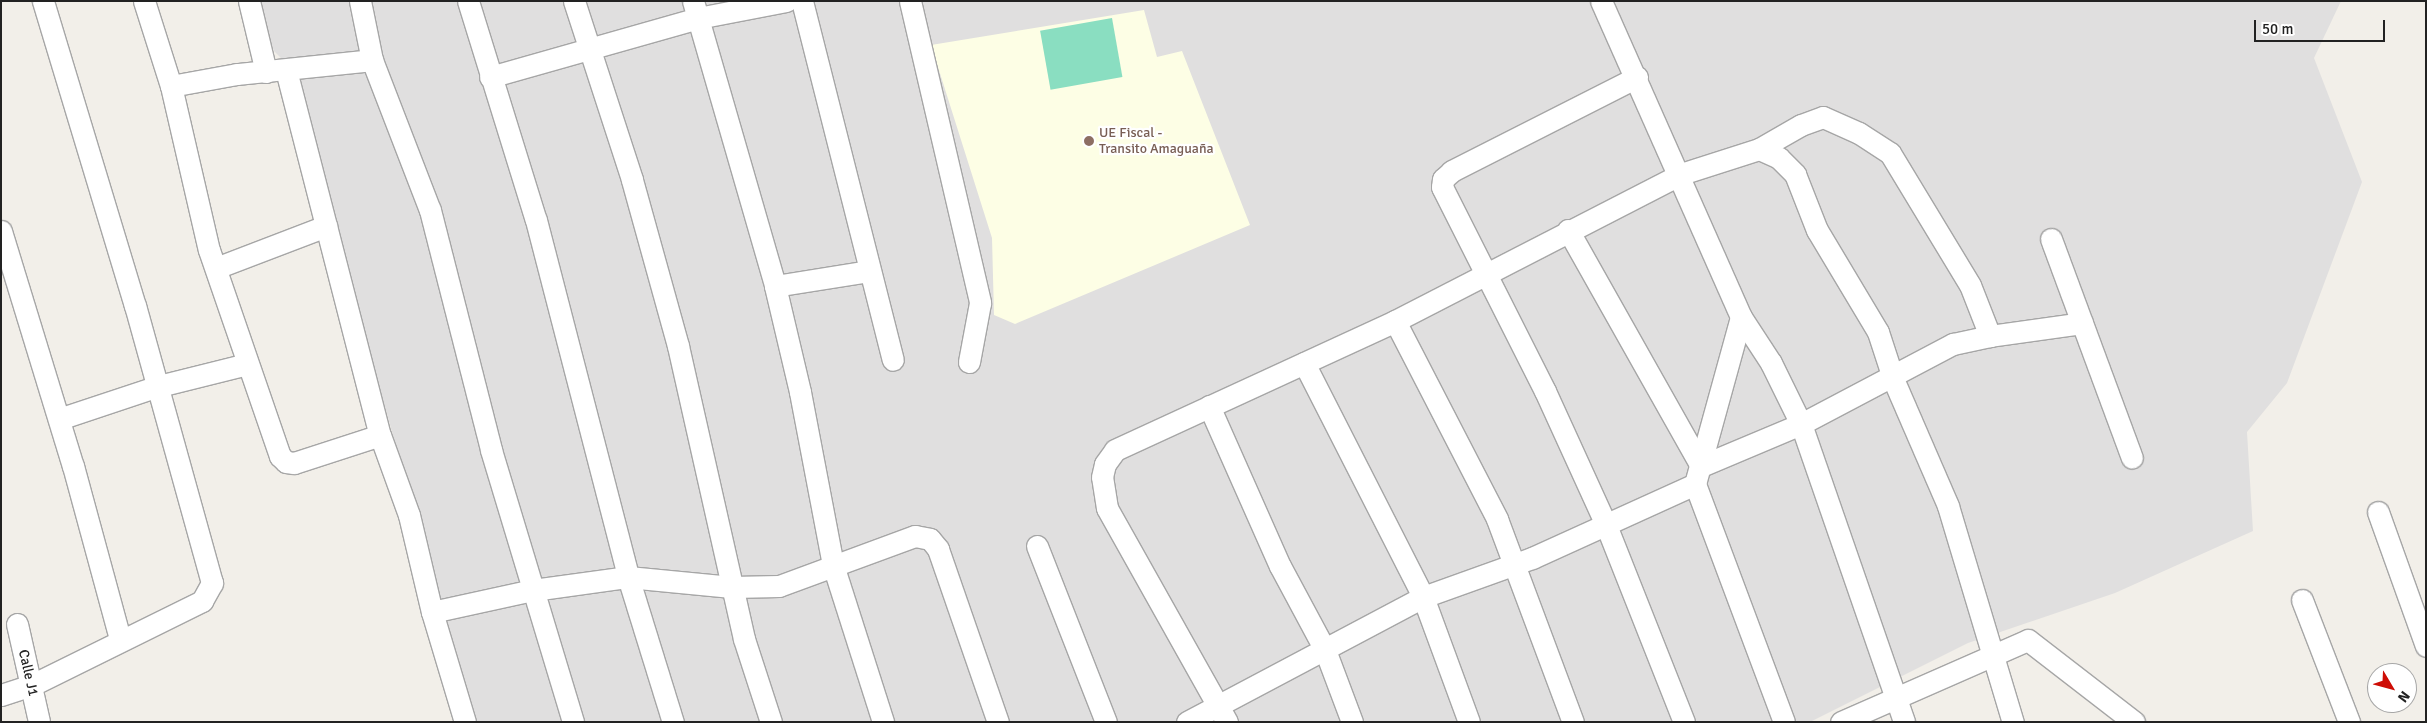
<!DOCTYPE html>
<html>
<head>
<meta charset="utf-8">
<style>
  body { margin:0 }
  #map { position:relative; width:2427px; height:723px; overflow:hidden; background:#f2efe9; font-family:Signika,sans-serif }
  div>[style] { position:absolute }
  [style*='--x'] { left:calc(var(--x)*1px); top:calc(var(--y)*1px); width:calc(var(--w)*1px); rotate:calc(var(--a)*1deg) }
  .residential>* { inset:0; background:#e0dfdf }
  .education>* { inset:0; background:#fdfee5 }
  .pitch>* { inset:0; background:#8adec1; transform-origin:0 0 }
  .roads { filter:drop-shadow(1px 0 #a6a6a6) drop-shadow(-1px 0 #a6a6a6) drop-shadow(0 1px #a6a6a6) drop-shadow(0 -1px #a6a6a6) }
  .minor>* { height:21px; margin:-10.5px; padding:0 10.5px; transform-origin:10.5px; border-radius:10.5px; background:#fff }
  .dots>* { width:14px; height:14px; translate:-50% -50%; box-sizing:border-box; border:2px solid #fff; border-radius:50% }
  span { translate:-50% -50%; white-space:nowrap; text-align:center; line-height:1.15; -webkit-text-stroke:4.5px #fff; paint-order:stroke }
  .education-label { font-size:14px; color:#785e54 }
  .left { translate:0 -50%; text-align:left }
  .street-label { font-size:14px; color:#222 }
  .frame { position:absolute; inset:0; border:2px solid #222; pointer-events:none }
  .north { position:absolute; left:2367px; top:663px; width:50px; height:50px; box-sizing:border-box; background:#fff; border:1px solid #a7a7a7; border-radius:50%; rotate:127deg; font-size:14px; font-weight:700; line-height:20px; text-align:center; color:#222 }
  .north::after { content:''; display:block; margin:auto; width:18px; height:22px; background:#ce0d05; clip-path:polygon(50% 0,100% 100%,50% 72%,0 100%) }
  .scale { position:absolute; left:2254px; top:20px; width:131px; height:22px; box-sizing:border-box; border:2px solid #222; border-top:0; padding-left:6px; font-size:15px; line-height:18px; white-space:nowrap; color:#222; -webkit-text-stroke:4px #fff; paint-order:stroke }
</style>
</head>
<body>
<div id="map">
  <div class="residential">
    <div style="clip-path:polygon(257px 1px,2341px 1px,2314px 58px,2362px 182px,2287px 383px,2247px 432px,2253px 531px,2115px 593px,1968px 643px,1810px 722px,474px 722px,296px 92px,287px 64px,274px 51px)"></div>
  </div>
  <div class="education">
    <div style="clip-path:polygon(1144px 10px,1157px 57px,1182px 51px,1250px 225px,1015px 324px,994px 315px,992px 238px,931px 45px)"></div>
  </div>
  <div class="pitch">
    <div style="left:1112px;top:18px;width:60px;height:73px;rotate:80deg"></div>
  </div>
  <div class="roads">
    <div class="minor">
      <div style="--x:144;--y:1;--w:89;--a:72.4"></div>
      <div style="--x:171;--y:86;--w:168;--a:77"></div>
      <div style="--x:209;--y:250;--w:218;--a:71"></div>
      <div style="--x:280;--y:456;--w:8;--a:45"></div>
      <div style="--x:286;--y:462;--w:8;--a:7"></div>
      <div style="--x:294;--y:463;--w:90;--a:-18"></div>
      <div style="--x:249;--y:1;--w:73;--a:76.5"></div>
      <div style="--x:360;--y:1;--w:60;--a:78.5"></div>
      <div style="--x:372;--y:60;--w:161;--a:68.9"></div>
      <div style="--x:430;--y:210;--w:248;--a:75.7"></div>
      <div style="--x:491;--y:450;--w:284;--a:73.2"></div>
      <div style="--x:468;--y:1;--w:229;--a:72.8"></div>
      <div style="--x:536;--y:220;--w:369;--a:75.5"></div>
      <div style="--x:628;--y:577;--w:152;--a:72.8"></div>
      <div style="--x:574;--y:1;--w:188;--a:72"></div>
      <div style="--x:632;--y:180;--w:172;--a:74.5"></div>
      <div style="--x:678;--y:346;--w:300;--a:77.3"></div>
      <div style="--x:744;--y:639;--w:87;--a:72"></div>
      <div style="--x:693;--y:1;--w:297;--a:73.9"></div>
      <div style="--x:775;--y:286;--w:109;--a:76.7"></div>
      <div style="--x:800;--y:392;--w:176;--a:79.2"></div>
      <div style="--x:833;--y:565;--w:165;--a:72.3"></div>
      <div style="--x:802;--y:1;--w:370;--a:75.8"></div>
      <div style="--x:910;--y:1;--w:310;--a:76.9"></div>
      <div style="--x:980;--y:303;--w:60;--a:100.6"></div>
      <div style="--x:1601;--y:1;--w:346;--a:66.1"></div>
      <div style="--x:1741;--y:317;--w:55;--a:56.9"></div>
      <div style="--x:1771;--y:363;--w:68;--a:63.8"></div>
      <div style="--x:1801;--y:424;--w:315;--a:70.9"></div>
      <div style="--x:286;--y:70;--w:377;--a:75.6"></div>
      <div style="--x:380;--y:435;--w:85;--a:70.1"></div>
      <div style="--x:409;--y:515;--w:100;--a:76.7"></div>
      <div style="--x:432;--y:612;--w:115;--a:73.3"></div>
      <div style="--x:490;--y:77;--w:216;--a:-15.8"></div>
      <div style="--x:698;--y:18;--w:90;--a:-10.9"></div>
      <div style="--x:1637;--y:77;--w:208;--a:153.1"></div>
      <div style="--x:1452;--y:171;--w:12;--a:138"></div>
      <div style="--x:1443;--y:179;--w:8;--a:97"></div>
      <div style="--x:1442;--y:187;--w:229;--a:63.2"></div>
      <div style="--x:1545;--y:391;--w:147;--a:65.5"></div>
      <div style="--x:1606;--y:525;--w:212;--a:68.4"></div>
      <div style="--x:171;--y:86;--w:67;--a:-10.3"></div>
      <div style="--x:237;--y:74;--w:136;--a:-5.9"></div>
      <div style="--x:1759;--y:149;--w:22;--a:24"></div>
      <div style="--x:1779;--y:158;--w:23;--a:45"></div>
      <div style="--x:1795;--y:174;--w:60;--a:68.6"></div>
      <div style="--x:1817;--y:230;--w:119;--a:59.1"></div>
      <div style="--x:1878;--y:332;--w:52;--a:71.9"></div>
      <div style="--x:1894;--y:381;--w:136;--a:66.6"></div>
      <div style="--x:1948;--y:506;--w:226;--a:73.3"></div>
      <div style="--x:1568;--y:230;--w:271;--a:60.6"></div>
      <div style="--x:1701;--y:466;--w:108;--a:-22.8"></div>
      <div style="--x:1801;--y:424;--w:172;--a:-27.8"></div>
      <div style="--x:1953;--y:344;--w:38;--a:-12"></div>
      <div style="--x:1;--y:231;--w:246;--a:73"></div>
      <div style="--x:73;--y:466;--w:179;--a:74.8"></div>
      <div style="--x:2051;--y:239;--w:233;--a:69.7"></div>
      <div style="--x:216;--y:268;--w:118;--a:-20.9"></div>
      <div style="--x:775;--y:286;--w:96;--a:-9"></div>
      <div style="--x:1741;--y:317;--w:173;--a:105.4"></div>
      <div style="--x:1695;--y:484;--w:254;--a:69.5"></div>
      <div style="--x:1395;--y:321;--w:223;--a:62.7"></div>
      <div style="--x:1497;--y:519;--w:217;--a:69.5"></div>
      <div style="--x:1304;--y:363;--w:263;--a:63"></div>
      <div style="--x:1423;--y:597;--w:133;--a:69.8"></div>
      <div style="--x:1209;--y:406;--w:175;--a:66.1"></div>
      <div style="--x:1280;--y:566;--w:95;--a:61.8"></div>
      <div style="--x:1325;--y:650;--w:77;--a:69.4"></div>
      <div style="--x:59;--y:419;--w:101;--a:-18.4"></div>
      <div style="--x:155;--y:387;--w:95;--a:-14"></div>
      <div style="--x:2378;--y:512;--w:142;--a:70.3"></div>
      <div style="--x:1037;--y:546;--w:189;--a:68.6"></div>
      <div style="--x:2302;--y:600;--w:131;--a:68.9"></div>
      <div style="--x:432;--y:612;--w:103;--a:-12.3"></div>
      <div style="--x:533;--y:590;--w:96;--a:-7.8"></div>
      <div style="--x:628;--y:577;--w:104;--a:5.5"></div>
      <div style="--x:732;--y:587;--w:47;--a:-1.2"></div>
      <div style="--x:779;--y:586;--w:145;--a:-20.2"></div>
      <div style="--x:915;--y:536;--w:15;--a:11"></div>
      <div style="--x:930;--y:539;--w:13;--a:51"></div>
      <div style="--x:938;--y:549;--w:183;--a:70.9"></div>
      <div style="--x:17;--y:624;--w:100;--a:77.3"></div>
      <div style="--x:1;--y:695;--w:33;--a:-18"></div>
      <div style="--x:32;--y:685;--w:190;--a:-26.3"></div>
      <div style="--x:202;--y:601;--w:21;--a:-61"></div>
      <div style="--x:212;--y:583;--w:288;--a:-105.5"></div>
      <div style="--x:135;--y:306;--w:319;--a:-106.8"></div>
      <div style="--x:1187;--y:722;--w:267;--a:-27.9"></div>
      <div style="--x:1423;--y:597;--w:116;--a:-19.7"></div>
      <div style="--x:1532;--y:558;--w:179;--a:-24.4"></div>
      <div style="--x:1227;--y:722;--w:245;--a:-119.3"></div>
      <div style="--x:1107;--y:508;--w:31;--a:-99"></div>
      <div style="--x:1102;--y:477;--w:13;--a:-77"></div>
      <div style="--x:1105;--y:464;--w:17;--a:-54"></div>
      <div style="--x:1115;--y:450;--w:308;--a:-24.7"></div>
      <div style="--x:1395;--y:321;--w:322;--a:-27.2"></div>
      <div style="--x:1681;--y:174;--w:82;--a:-17.8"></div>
      <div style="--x:1759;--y:149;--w:48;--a:-29.7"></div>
      <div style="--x:1801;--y:125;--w:23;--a:-20"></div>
      <div style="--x:1823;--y:117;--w:39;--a:24"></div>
      <div style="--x:1859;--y:133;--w:37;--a:33"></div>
      <div style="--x:1890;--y:153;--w:154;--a:58.8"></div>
      <div style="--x:1970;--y:285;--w:55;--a:68.6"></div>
      <div style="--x:1990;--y:336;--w:93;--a:-8"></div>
      <div style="--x:1841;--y:722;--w:204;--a:-23.7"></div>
      <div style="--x:2028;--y:640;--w:134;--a:37.7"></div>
    </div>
  </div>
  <div class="dots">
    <div style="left:1089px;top:141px;background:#8d6e63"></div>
  </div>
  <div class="education-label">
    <span class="left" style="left:1099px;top:141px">UE Fiscal -<br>Transito Amaguaña</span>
  </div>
  <div class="street-label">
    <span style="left:28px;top:673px;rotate:77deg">Calle J1</span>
  </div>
  <div class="frame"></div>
  <div class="north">N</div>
  <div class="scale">50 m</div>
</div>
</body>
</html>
